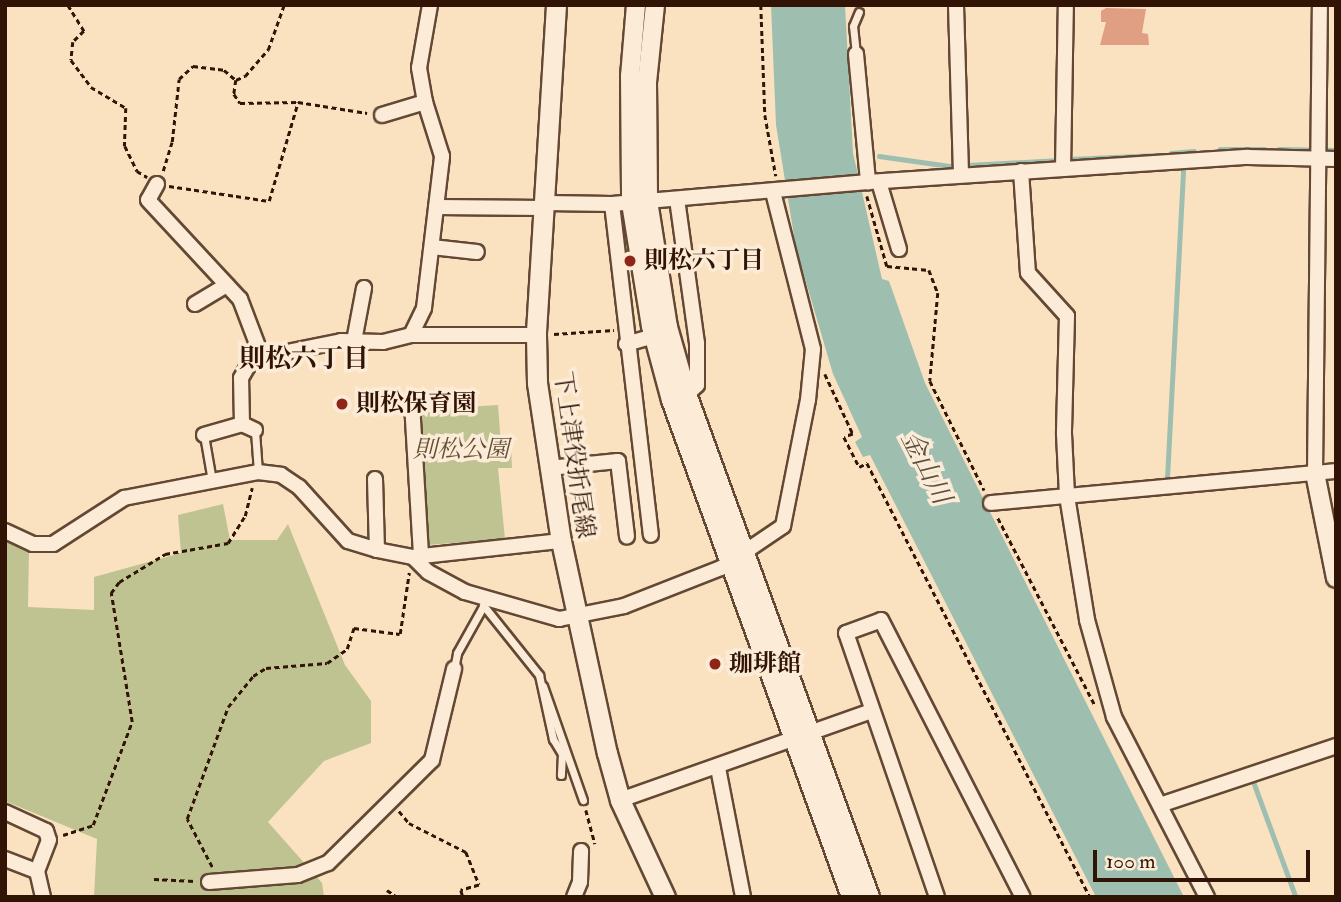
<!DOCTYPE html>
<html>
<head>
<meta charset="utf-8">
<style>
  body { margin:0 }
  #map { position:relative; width:1341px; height:902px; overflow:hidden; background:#fae2c1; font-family:"IM FELL Double Pica","Noto Serif JP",serif }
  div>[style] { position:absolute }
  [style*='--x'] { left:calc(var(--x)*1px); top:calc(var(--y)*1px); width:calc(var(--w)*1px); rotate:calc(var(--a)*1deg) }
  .green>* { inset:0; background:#bfc392 }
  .water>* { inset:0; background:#9ebeb0 }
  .stream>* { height:4.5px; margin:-2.25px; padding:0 2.25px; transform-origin:2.25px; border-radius:2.25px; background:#9ebeb0 }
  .building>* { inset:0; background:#e09f83 }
  .path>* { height:2.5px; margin-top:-1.25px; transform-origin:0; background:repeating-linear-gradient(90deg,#311405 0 5px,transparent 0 8.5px) }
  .roads { filter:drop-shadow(2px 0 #634834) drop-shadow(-2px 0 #634834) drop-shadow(0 2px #634834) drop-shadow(0 -2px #634834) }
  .service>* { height:7px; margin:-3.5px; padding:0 3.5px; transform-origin:3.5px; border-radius:3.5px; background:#fcecd7 }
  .minor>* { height:14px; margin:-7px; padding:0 7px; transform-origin:7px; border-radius:7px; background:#fcecd7 }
  .tertiary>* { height:18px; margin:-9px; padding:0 9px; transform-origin:9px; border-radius:9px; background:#fcecd7 }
  .secondary>* { height:19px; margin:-9.5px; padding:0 9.5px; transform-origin:9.5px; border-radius:9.5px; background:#fcecd7 }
  .dots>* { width:19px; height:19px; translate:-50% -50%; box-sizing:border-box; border:4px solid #fcecd7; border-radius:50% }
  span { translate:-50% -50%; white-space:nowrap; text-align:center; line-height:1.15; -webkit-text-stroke:7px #fcecd7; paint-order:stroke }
  .poi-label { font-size:24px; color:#311405; font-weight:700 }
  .left { translate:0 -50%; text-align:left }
  .park-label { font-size:24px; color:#635136; font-style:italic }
  .street-label { font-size:24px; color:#311405 }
  .neighbourhood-label { font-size:26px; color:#311405; font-weight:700 }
  .water-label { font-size:26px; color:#575041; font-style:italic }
  .frame { position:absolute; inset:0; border:7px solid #311405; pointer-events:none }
  .scale { position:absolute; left:1093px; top:850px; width:217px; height:32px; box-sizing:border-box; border:4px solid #311405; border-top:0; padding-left:9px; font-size:21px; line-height:24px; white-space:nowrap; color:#311405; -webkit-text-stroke:5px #fcecd7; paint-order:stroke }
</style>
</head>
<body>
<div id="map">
  <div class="green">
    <div style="clip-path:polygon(498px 405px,501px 445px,511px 446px,512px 468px,498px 468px,505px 539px,427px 545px,418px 410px)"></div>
    <div style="clip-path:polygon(223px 504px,230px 540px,277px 540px,288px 524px,345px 665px,371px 701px,371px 743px,324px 761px,268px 822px,322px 883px,324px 897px,94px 897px,97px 839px,5px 801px,5px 540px,29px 551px,28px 607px,94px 610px,94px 577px,181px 553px,178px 515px)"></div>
  </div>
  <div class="water">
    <div style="clip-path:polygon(771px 5px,845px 5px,853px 153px,882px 279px,889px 281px,925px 383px,1184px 897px,1096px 897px,870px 455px,863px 457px,855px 442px,862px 437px,833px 374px,796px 248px,776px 125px)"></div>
  </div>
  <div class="stream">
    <div style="--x:1220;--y:149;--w:45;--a:0"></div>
    <div style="--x:1279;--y:149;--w:57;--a:1"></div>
    <div style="--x:1171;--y:153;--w:23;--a:-5"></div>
    <div style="--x:879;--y:156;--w:71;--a:8.1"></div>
    <div style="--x:949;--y:166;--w:110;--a:-3.1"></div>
    <div style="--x:1070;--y:159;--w:88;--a:-2.6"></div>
    <div style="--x:1167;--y:478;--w:308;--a:-87"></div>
    <div style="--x:1254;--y:783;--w:121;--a:69.8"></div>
  </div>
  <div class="building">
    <div style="clip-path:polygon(1106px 8px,1146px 9px,1142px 33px,1148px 34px,1149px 45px,1100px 45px,1106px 22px,1101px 22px,1101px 11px)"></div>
  </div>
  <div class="path">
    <div style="--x:68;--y:5;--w:31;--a:58"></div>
    <div style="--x:84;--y:31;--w:16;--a:135"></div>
    <div style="--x:73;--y:42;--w:18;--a:96"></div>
    <div style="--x:71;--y:60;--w:34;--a:53"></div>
    <div style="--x:91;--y:87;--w:41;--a:31"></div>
    <div style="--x:126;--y:108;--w:38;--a:92"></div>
    <div style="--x:125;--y:146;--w:28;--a:64"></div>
    <div style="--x:137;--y:171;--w:12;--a:31"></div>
    <div style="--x:761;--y:5;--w:110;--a:87.9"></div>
    <div style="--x:765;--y:115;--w:62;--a:79.8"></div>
    <div style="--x:236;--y:80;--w:14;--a:98"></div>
    <div style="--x:234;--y:94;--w:11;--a:56"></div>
    <div style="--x:240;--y:103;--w:58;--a:-1"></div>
    <div style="--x:298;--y:102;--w:70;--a:9.1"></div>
    <div style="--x:163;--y:171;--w:30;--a:-73"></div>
    <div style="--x:172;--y:142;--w:63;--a:-83.7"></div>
    <div style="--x:179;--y:79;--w:19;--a:-43"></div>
    <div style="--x:193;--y:66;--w:31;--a:7"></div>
    <div style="--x:224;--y:70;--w:16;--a:40"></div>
    <div style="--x:236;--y:80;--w:10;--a:-24"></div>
    <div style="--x:245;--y:76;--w:35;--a:-49"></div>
    <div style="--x:268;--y:50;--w:48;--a:-70.4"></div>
    <div style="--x:169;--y:186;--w:101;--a:8.5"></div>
    <div style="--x:269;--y:201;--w:103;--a:-73.7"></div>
    <div style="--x:867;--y:196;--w:73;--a:74.1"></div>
    <div style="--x:887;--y:266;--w:42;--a:5.4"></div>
    <div style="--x:929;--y:270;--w:25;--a:69"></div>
    <div style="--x:938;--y:293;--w:88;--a:95.2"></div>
    <div style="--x:930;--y:381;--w:122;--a:63.6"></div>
    <div style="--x:554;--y:334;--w:60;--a:-3.8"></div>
    <div style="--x:825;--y:374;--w:66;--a:65"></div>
    <div style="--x:853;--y:434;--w:9;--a:162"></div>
    <div style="--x:844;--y:437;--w:34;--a:63"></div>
    <div style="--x:859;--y:467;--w:9;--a:-27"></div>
    <div style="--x:867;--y:463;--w:488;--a:62.8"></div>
    <div style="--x:998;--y:518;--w:211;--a:62.6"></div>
    <div style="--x:586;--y:810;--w:35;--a:75"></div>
    <div style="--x:399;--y:811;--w:16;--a:50"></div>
    <div style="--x:409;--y:823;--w:64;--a:27"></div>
    <div style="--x:466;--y:852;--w:35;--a:68"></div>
    <div style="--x:479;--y:885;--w:19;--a:164"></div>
    <div style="--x:461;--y:890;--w:7;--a:74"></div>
    <div style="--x:63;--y:835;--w:32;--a:-18"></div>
    <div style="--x:93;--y:825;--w:110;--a:-69.3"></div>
    <div style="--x:132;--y:722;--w:131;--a:-99.2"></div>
    <div style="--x:111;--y:593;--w:14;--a:-54"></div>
    <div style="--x:119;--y:582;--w:54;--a:-31.3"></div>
    <div style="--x:165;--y:554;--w:64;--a:-9.9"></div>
    <div style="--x:228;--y:543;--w:32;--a:-58"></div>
    <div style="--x:245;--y:516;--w:29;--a:-76"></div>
    <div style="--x:212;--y:867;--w:54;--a:-117.5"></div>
    <div style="--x:187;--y:819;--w:119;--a:-69.9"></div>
    <div style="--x:228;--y:707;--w:40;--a:-51"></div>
    <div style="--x:253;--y:676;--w:15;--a:-32"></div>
    <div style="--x:266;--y:668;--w:61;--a:-4.7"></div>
    <div style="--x:327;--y:663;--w:24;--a:-35"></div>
    <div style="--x:347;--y:649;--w:22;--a:-72"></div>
    <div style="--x:354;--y:628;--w:46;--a:7.4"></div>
    <div style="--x:400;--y:634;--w:62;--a:-81.6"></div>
    <div style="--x:154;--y:879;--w:41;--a:2.8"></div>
    <div style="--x:387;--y:890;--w:12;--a:35"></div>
  </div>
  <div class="roads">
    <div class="service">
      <div style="--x:856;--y:54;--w:28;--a:-96"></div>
      <div style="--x:853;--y:26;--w:15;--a:-67"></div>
      <div style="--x:255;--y:431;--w:41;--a:85.8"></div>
      <div style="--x:204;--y:435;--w:47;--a:80.1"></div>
      <div style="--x:483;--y:605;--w:90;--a:51.3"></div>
      <div style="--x:539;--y:675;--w:66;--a:77.7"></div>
      <div style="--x:553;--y:739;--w:17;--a:59"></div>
      <div style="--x:562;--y:754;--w:21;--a:93"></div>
      <div style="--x:454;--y:669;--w:16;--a:-79"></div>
      <div style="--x:457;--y:653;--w:57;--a:-60.8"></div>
      <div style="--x:543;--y:686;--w:121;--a:70.7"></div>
    </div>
    <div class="minor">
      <div style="--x:956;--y:5;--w:170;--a:88.3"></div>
      <div style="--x:856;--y:54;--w:129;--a:84.6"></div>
      <div style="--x:382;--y:115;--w:45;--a:-16.8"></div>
      <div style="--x:1063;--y:169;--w:164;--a:-89"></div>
      <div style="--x:1021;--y:171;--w:102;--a:86.1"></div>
      <div style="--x:1028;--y:273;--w:58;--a:47.8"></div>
      <div style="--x:1067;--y:316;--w:118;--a:91.5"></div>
      <div style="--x:1064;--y:434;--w:62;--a:87.2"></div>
      <div style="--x:1067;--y:496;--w:126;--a:80.8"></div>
      <div style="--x:1087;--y:620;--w:101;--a:74.4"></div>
      <div style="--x:1114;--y:717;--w:203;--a:62.7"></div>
      <div style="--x:879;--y:182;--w:70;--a:73.4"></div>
      <div style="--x:157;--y:184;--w:18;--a:119"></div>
      <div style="--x:148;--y:200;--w:135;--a:47.1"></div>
      <div style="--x:240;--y:299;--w:62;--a:69.2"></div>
      <div style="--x:677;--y:199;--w:145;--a:82.1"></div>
      <div style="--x:697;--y:343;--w:42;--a:90"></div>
      <div style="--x:697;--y:385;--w:13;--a:138"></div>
      <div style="--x:546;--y:203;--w:66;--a:0.9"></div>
      <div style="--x:612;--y:204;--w:257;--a:-4.9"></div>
      <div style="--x:868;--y:182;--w:381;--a:-3.8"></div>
      <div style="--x:1248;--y:157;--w:88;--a:1.3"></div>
      <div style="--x:612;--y:204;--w:333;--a:83.3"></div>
      <div style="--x:436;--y:207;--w:109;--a:0.5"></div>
      <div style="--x:432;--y:247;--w:45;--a:6.3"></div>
      <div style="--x:195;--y:304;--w:37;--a:-31"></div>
      <div style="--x:411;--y:335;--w:30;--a:-64"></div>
      <div style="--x:424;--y:308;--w:153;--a:-83.2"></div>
      <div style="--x:442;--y:156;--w:57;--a:-107.5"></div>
      <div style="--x:425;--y:102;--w:35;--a:-100"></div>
      <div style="--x:419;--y:68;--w:64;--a:-80.1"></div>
      <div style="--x:354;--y:341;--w:54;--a:-79.3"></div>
      <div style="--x:626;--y:344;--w:29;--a:-16"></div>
      <div style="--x:412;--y:403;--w:152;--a:86.6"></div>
      <div style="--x:255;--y:430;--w:14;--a:-155"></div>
      <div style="--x:242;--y:424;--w:46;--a:-91.2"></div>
      <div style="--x:241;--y:378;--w:14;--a:-60"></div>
      <div style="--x:248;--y:366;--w:17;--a:-33"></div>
      <div style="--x:262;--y:357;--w:81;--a:-11.4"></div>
      <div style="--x:341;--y:341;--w:42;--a:1.4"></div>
      <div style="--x:383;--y:342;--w:29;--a:-14"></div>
      <div style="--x:411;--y:335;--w:125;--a:0"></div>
      <div style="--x:204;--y:435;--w:40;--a:-16"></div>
      <div style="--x:549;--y:468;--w:69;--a:-5.8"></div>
      <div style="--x:618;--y:461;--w:76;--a:83.2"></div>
      <div style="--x:1315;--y:473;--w:468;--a:-89.4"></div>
      <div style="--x:375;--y:479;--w:71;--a:88.4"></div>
      <div style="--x:991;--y:503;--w:346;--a:-5.3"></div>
      <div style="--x:5;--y:531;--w:31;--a:25"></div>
      <div style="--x:33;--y:544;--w:20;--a:0"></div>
      <div style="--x:53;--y:544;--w:85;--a:-32.9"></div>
      <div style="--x:124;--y:498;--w:136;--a:-11"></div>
      <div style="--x:258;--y:472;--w:23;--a:7"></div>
      <div style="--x:281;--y:475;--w:22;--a:34"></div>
      <div style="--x:299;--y:487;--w:73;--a:47.8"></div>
      <div style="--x:348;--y:541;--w:30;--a:17"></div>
      <div style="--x:377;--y:550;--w:37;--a:11"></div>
      <div style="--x:413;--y:557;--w:149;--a:-6.2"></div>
      <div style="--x:413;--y:557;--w:21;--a:45"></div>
      <div style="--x:428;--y:572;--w:42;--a:28.4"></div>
      <div style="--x:465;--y:592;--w:98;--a:16"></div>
      <div style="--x:559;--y:619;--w:66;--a:-11.3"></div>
      <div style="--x:624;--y:606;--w:104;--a:-21.4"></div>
      <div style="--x:721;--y:568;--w:75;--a:-34.1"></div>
      <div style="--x:783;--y:526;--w:128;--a:-78.8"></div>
      <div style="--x:808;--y:400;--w:51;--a:-84.4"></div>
      <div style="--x:813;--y:349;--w:162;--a:-104.3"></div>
      <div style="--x:718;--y:768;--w:131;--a:79"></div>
      <div style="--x:620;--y:800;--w:267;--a:-19.5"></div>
      <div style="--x:1160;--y:805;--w:186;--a:-18.5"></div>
      <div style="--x:5;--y:812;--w:45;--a:24.9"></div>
      <div style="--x:46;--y:831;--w:9;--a:72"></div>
      <div style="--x:49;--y:840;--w:33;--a:111"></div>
      <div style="--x:37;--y:871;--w:27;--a:77"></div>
      <div style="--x:5;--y:859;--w:34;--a:21"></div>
      <div style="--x:209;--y:882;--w:89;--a:-4.5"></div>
      <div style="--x:298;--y:875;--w:32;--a:-22"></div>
      <div style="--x:328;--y:863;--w:146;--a:-44.7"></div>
      <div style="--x:432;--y:760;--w:94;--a:-76.4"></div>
      <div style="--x:574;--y:897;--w:16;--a:-68"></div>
      <div style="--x:580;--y:882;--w:31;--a:-88"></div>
      <div style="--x:937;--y:897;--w:279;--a:-109"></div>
      <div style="--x:846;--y:633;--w:37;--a:-20"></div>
      <div style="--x:881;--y:620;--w:311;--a:62.9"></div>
    </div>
    <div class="tertiary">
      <div style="--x:636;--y:5;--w:71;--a:94.8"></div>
      <div style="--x:630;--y:76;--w:127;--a:89.5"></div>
      <div style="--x:631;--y:203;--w:125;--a:80.8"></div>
      <div style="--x:651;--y:326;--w:77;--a:74.9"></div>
      <div style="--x:671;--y:400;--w:529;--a:70.09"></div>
      <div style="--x:655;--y:5;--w:77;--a:95.9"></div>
      <div style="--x:647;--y:82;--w:119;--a:89.5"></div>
      <div style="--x:648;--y:201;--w:128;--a:81"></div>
      <div style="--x:668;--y:327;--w:70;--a:74.2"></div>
      <div style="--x:687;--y:394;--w:535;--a:70.01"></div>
      <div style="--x:1315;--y:473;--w:107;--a:78.7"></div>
    </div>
    <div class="secondary">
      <div style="--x:556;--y:5;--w:331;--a:93.5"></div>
      <div style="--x:536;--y:335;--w:48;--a:88.8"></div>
      <div style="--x:537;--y:383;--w:160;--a:81.4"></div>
      <div style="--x:561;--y:541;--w:217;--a:77.8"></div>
      <div style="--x:607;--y:753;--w:49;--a:74.5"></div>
      <div style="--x:620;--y:800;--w:107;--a:65.1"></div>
    </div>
  </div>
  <div class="dots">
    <div style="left:630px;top:261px;background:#8f2418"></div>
    <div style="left:342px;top:404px;background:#8f2418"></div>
    <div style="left:715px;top:664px;background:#8f2418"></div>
  </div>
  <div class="poi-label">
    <span class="left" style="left:644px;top:261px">則松六丁目</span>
    <span class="left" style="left:356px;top:404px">則松保育園</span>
    <span class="left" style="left:729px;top:664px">珈琲館</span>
  </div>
  <div class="park-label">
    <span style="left:461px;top:450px">則松公園</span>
  </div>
  <div class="street-label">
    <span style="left:574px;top:455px;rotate:82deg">下上津役折尾線</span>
  </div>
  <div class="neighbourhood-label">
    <span style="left:304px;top:360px">則松六丁目</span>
  </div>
  <div class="water-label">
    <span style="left:925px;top:468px;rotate:63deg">金山川</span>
  </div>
  <div class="frame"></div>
  <div class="scale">100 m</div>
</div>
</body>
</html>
